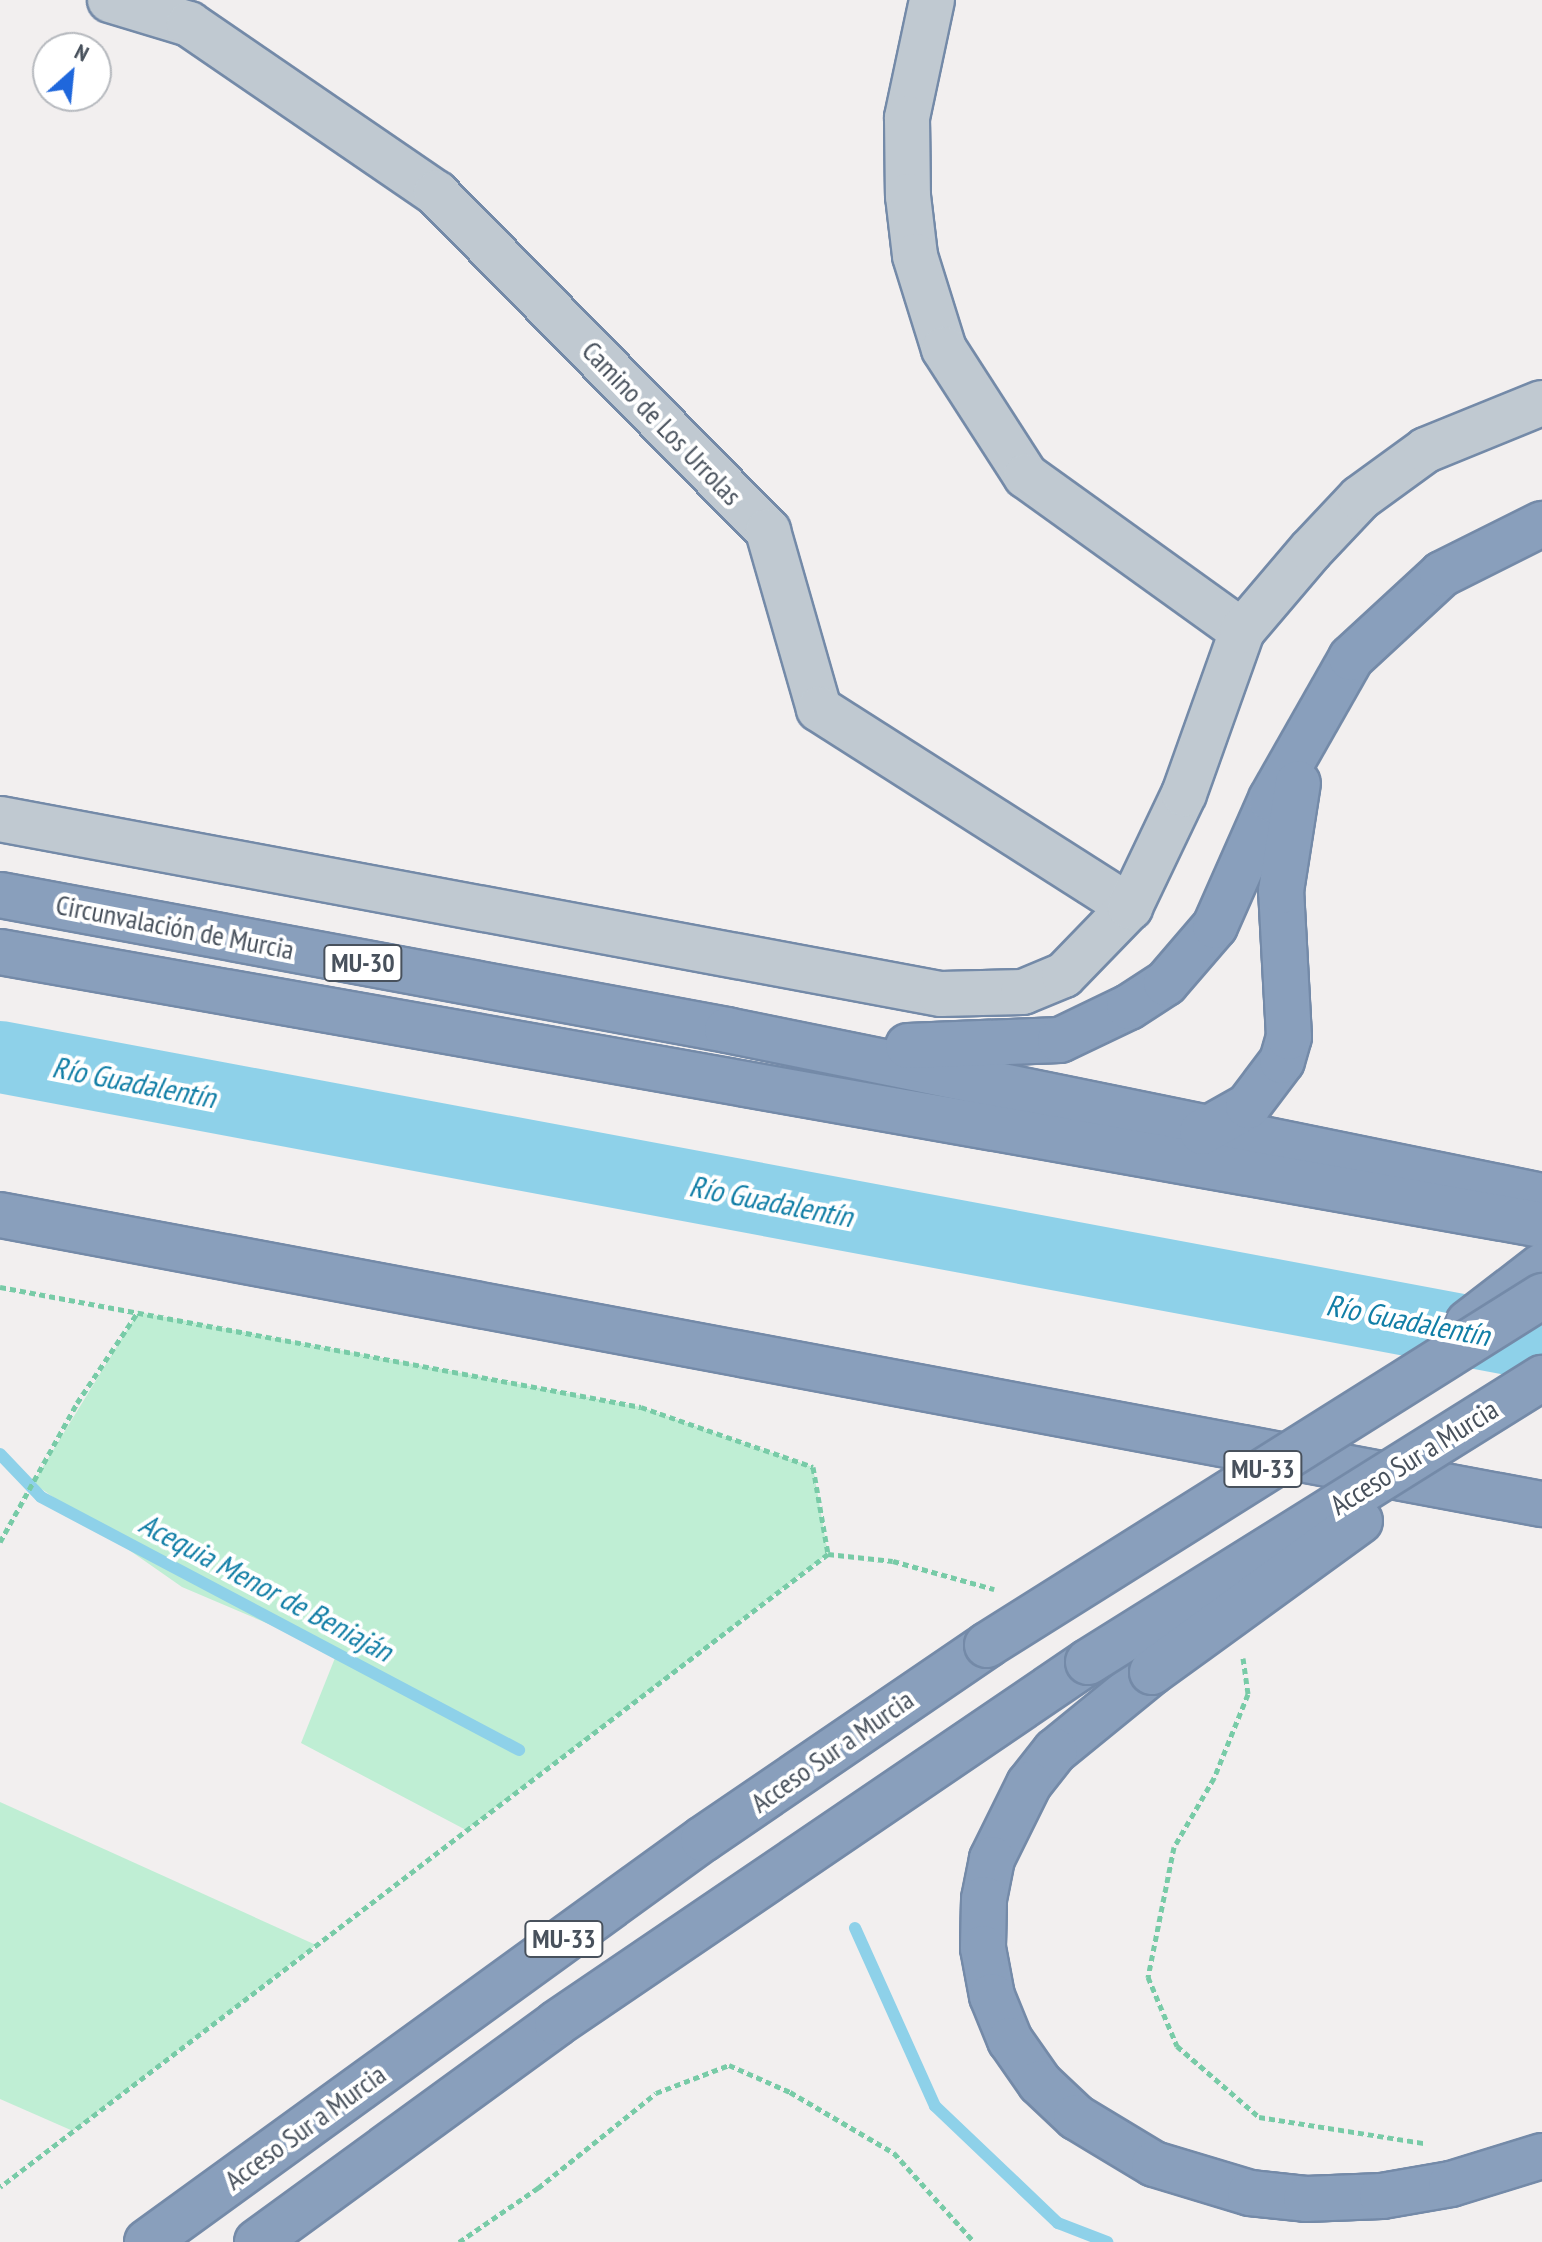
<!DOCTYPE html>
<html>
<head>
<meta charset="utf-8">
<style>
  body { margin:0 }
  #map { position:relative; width:1542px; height:2242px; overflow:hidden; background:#f2efef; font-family:"PT Sans Narrow",sans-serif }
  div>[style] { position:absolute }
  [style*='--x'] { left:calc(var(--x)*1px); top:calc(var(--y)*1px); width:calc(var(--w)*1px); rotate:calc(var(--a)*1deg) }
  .green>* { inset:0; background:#bfeed4 }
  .stream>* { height:12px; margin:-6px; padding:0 6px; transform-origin:6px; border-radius:6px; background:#8ed1e9 }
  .river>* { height:72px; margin:-36px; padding:0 36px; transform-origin:36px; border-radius:36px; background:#8ed1e9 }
  .path>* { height:5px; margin-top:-2.5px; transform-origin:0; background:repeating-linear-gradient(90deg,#78cba7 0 6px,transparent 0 10px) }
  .roads { filter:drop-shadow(2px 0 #748aa8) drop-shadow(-2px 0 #748aa8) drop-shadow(0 2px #748aa8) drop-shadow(0 -2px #748aa8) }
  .street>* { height:44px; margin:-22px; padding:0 22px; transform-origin:22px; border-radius:22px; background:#c0c9d1 }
  .highway>* { height:44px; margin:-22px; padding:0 22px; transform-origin:22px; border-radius:22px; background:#899fbc }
  .bridges { filter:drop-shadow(2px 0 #748aa8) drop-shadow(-2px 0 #748aa8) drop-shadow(0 2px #748aa8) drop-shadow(0 -2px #748aa8) }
  .highway-bridge>* { height:44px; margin:-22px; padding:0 22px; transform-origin:22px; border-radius:22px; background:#899fbc }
  span { translate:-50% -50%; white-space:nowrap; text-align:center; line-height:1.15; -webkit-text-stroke:8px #fff; paint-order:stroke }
  .shield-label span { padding:2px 6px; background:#fff; border:2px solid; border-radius:6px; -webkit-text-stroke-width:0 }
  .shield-label { font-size:26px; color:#48515c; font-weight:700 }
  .street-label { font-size:28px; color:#48515c }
  .water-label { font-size:30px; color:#117ea6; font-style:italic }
  .north { position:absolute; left:32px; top:32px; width:80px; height:80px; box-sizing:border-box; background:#fff; border:2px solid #b6b9be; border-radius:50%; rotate:27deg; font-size:22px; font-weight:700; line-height:32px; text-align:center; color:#48515c }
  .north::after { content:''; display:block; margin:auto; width:28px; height:36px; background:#1f67dc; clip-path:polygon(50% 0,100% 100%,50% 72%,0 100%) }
</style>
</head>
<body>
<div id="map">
  <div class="green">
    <div style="clip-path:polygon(138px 1312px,641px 1407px,813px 1467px,828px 1554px,466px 1830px,301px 1743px,337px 1653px,182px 1587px,33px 1483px)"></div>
    <div style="clip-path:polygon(0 1802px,316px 1945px,73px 2131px,0 2099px)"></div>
  </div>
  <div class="stream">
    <div style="--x:0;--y:1454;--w:59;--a:46.4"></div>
    <div style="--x:41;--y:1497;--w:541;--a:27.89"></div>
    <div style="--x:855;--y:1928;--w:195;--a:65.8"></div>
    <div style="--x:935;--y:2106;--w:170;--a:43.6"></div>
    <div style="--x:1058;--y:2223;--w:53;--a:21.2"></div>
  </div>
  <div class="river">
    <div style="--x:0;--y:1057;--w:1569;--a:10.58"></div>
  </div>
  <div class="path">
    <div style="--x:0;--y:1287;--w:652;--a:10.6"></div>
    <div style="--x:641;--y:1407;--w:182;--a:19.2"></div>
    <div style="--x:813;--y:1467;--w:88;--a:80.2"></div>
    <div style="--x:828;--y:1554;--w:1042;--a:142.6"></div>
    <div style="--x:0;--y:1542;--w:159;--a:-61"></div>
    <div style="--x:77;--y:1403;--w:110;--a:-56.2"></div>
    <div style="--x:828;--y:1554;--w:65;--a:6.1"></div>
    <div style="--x:893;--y:1561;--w:105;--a:15.5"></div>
    <div style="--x:1243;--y:1658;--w:36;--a:82"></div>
    <div style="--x:1248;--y:1694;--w:91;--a:112"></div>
    <div style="--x:1214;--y:1778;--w:80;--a:120.1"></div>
    <div style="--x:1174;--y:1847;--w:133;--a:101.3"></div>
    <div style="--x:1148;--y:1977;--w:75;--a:67.2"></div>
    <div style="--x:1177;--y:2046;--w:108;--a:40.9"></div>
    <div style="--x:1259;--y:2117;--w:167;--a:9"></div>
    <div style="--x:459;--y:2242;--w:96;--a:-34.4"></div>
    <div style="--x:538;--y:2188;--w:151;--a:-38.8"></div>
    <div style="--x:656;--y:2093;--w:78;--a:-21"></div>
    <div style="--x:729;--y:2065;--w:67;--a:23.9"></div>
    <div style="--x:790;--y:2092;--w:121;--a:30.4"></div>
    <div style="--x:894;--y:2153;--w:120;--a:48"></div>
  </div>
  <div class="roads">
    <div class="street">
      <div style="--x:110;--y:0;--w:83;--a:16.9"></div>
      <div style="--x:189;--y:24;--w:299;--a:34.4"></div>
      <div style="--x:436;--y:193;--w:474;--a:45.5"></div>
      <div style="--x:768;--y:531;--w:185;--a:74"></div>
      <div style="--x:819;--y:709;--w:369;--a:32.5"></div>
      <div style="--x:932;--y:0;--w:121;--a:102"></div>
      <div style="--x:907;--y:118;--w:78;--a:89.3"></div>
      <div style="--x:908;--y:196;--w:60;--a:83.3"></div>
      <div style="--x:915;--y:256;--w:97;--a:72.7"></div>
      <div style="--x:944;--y:349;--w:151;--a:57.2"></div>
      <div style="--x:1026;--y:476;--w:266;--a:35.7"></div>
      <div style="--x:0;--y:819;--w:957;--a:10.54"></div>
      <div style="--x:941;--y:994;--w:82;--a:-1.4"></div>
      <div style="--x:1023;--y:992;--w:44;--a:-22.5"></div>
      <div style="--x:1064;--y:975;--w:95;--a:-45.9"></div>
      <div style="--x:1130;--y:907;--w:125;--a:-64.5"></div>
      <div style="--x:1184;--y:794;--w:173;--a:-70.4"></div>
      <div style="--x:1242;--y:631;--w:106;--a:-49.6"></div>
      <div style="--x:1311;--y:550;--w:71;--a:-46.7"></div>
      <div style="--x:1360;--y:498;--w:82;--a:-36"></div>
      <div style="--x:1426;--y:450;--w:125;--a:-22.1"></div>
    </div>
    <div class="highway">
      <div style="--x:0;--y:895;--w:739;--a:10.52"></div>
      <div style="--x:727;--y:1030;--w:832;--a:11.51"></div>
      <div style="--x:0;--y:952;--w:1560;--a:10.04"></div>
      <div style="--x:908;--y:1046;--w:152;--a:-2.3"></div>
      <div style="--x:1060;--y:1040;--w:76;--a:-25.6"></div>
      <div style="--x:1129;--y:1007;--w:44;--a:-33"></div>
      <div style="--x:1166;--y:983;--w:75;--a:-49.3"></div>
      <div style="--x:1215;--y:926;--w:139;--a:-66.2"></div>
      <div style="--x:1271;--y:799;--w:162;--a:-60.4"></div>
      <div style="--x:1351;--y:658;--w:124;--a:-42.7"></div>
      <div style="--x:1442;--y:574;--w:112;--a:-26.6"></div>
      <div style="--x:1202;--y:1132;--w:53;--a:-29.5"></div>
      <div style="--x:1248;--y:1106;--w:56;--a:-52.9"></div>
      <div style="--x:1282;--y:1061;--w:25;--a:-74"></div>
      <div style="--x:1289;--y:1037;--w:146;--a:-93.1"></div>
      <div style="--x:1281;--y:891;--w:109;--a:-81.1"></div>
      <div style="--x:0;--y:1215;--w:1569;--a:10.62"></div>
      <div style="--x:1468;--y:1323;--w:93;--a:-37.6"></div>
      <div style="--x:1152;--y:1672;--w:125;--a:140.8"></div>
      <div style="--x:1055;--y:1751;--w:42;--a:128.2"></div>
      <div style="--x:1029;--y:1784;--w:84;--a:116.3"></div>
      <div style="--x:992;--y:1859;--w:41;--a:101.3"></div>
      <div style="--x:984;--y:1899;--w:49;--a:91.2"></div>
      <div style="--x:983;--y:1948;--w:49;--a:79.4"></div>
      <div style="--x:992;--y:1996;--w:48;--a:67.8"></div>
      <div style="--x:1010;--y:2040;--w:52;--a:55.1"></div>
      <div style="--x:1040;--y:2083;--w:50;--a:43.4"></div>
      <div style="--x:1076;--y:2117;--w:91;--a:31.1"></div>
      <div style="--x:1154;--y:2164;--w:100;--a:16.8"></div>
      <div style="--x:1250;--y:2193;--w:56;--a:6.1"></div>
      <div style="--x:1306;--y:2199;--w:76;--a:-2.3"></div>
      <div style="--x:1382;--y:2196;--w:70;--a:-9.9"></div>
      <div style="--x:1451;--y:2184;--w:95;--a:-17.1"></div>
      <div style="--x:147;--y:2242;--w:687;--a:-35.94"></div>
      <div style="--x:703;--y:1839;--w:344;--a:-34.3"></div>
      <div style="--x:257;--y:2242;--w:371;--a:-36.1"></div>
      <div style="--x:557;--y:2023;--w:642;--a:-34.21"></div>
    </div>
  </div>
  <div class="bridges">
    <div class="highway-bridge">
      <div style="--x:987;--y:1645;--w:656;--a:-32.16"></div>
      <div style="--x:1088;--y:1662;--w:536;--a:-32.03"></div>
      <div style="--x:1152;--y:1672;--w:257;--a:-36"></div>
    </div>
  </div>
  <div class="shield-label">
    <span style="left:363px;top:963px">MU-30</span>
    <span style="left:1263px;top:1469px">MU-33</span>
    <span style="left:564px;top:1939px">MU-33</span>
  </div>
  <div class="street-label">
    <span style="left:662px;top:423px;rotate:46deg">Camino de Los Urrolas</span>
    <span style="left:175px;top:927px;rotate:11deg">Circunvalación de Murcia</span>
    <span style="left:1414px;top:1457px;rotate:-32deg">Acceso Sur a Murcia</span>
    <span style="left:832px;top:1751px;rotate:-35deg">Acceso Sur a Murcia</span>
    <span style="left:305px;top:2127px;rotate:-36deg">Acceso Sur a Murcia</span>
  </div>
  <div class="water-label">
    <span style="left:134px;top:1082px;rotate:11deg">Río Guadalentín</span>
    <span style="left:771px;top:1201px;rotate:11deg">Río Guadalentín</span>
    <span style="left:1408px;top:1320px;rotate:11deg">Río Guadalentín</span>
    <span style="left:266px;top:1587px;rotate:28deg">Acequia Menor de Beniaján</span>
  </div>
  <div class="north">N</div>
</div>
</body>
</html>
